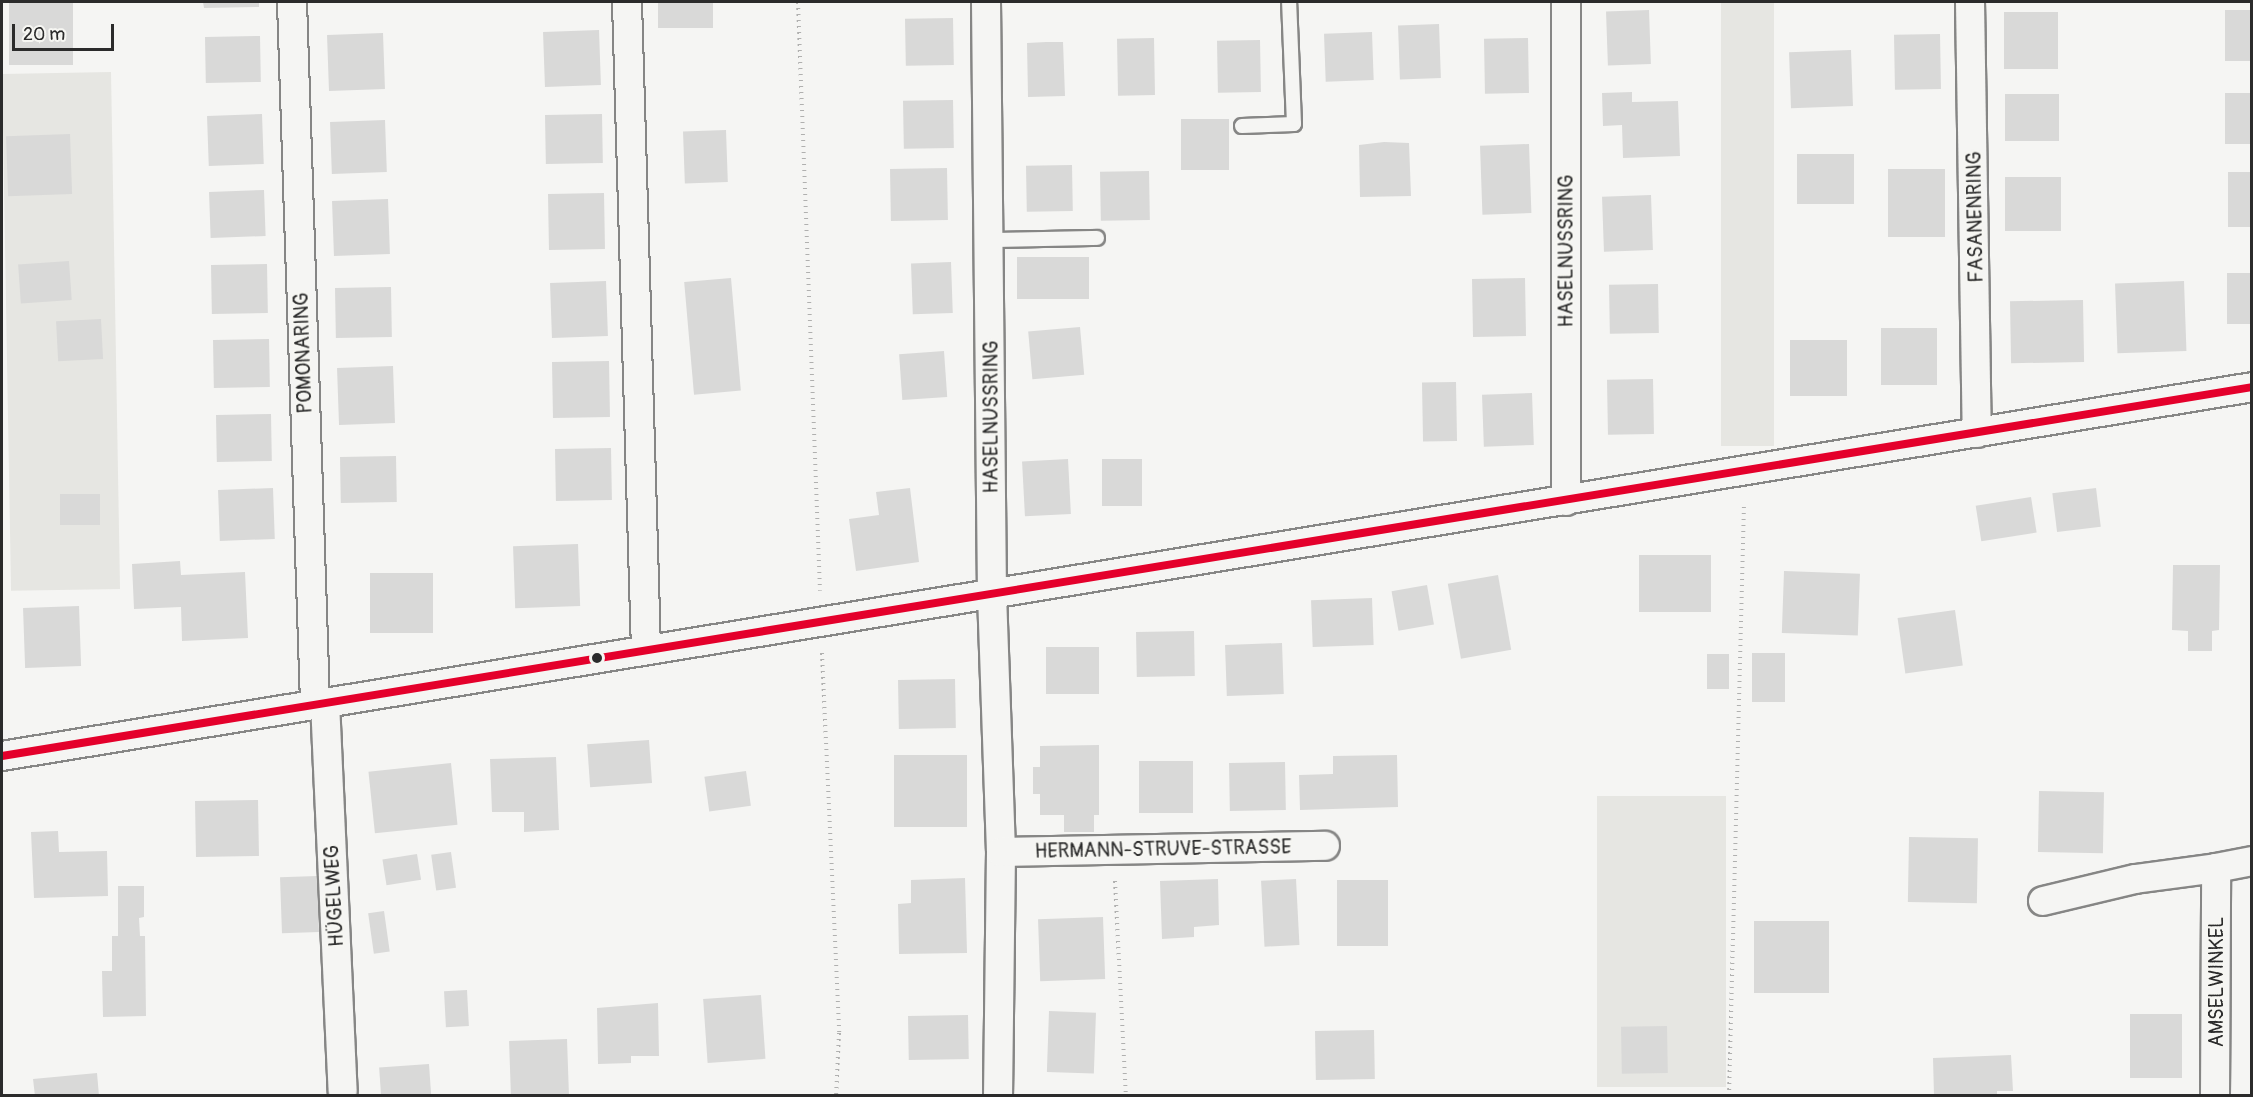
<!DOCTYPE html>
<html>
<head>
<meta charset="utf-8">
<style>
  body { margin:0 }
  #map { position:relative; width:2253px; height:1097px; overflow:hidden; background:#f5f5f3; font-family:Pangolin,sans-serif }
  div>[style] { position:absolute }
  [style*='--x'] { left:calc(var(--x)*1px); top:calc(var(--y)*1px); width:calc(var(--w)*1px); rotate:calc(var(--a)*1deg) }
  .green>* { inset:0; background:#e6e6e2; transform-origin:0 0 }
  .building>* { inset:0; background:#d9d9d8; transform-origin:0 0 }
  .path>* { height:4px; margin-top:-2px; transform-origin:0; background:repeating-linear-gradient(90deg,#b0b0af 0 1.5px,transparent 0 6px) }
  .roads { filter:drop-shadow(2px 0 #868685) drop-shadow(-2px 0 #868685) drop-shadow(0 2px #868685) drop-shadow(0 -2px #868685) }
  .service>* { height:14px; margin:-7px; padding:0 7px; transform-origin:7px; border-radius:7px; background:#f5f5f3 }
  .minor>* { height:28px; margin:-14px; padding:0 14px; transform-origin:14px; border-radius:14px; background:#f5f5f3 }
  .bus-1>* { height:8px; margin:-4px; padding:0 4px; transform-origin:4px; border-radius:4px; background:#e4002b }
  .dots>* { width:16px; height:16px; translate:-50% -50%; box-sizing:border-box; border:3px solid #f6f6f2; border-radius:50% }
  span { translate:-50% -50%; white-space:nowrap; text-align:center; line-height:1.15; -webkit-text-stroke:4.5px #f6f6f2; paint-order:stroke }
  .street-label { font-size:20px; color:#2b2b2b }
  .frame { position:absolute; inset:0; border:3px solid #2b2b2b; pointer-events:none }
  .scale { position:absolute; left:12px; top:24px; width:102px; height:27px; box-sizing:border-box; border:3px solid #2b2b2b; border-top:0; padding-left:8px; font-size:18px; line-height:21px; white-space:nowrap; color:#2b2b2b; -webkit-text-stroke:4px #f6f6f2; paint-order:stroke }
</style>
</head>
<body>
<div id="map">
  <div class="green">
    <div style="left:1721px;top:2px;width:53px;height:444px"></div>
    <div style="left:111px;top:72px;width:517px;height:109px;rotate:89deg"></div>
    <div style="left:1597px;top:796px;width:129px;height:291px"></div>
  </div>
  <div class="building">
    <div style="left:9px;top:2px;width:64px;height:63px"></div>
    <div style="clip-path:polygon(203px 2px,259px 2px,259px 7px,204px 8px)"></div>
    <div style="left:658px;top:2px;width:55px;height:26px"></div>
    <div style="left:1649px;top:10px;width:54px;height:43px;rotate:88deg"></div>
    <div style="left:2225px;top:10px;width:27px;height:51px"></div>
    <div style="left:2004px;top:12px;width:54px;height:57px"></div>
    <div style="left:953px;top:18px;width:47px;height:48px;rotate:89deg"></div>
    <div style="left:1439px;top:24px;width:54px;height:41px;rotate:88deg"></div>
    <div style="left:599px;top:30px;width:55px;height:56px;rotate:88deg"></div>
    <div style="left:1372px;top:32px;width:48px;height:48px;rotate:88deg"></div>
    <div style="left:383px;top:33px;width:56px;height:56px;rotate:88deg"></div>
    <div style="left:1940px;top:34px;width:55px;height:46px;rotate:89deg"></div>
    <div style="left:260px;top:36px;width:46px;height:55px;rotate:89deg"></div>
    <div style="left:1154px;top:38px;width:57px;height:37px;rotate:89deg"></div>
    <div style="left:1528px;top:38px;width:55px;height:44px;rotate:89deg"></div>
    <div style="left:1260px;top:40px;width:52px;height:43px;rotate:89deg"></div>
    <div style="clip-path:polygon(1046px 42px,1063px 42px,1065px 96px,1028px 97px,1027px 43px)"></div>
    <div style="left:1851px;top:50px;width:56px;height:62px;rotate:88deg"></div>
    <div style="clip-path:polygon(1632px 92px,1632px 102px,1678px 101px,1680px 156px,1623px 158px,1622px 125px,1603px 126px,1602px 93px)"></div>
    <div style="left:2225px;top:93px;width:27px;height:51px"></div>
    <div style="left:2005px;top:94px;width:54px;height:47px"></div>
    <div style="left:953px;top:100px;width:48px;height:50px;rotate:89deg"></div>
    <div style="left:262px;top:114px;width:50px;height:55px;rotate:88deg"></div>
    <div style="left:602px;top:114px;width:49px;height:57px;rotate:89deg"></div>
    <div style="left:1181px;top:119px;width:48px;height:51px"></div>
    <div style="left:385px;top:120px;width:52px;height:55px;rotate:88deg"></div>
    <div style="left:726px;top:130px;width:52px;height:43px;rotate:88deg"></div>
    <div style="left:70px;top:134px;width:60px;height:64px;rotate:88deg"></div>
    <div style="clip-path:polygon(1384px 142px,1409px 143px,1411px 196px,1360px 197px,1359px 145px)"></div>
    <div style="left:1529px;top:144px;width:69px;height:49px;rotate:88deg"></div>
    <div style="left:1854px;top:154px;width:50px;height:57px;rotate:90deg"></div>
    <div style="left:1072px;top:165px;width:46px;height:46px;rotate:89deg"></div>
    <div style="left:947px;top:168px;width:52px;height:57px;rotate:89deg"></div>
    <div style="left:1888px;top:169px;width:57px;height:68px"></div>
    <div style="left:1149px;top:171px;width:49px;height:49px;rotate:89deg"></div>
    <div style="left:2228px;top:172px;width:24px;height:55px"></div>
    <div style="left:2005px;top:177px;width:56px;height:54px"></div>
    <div style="left:264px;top:190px;width:46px;height:55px;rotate:88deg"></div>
    <div style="left:604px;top:193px;width:56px;height:56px;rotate:89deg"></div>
    <div style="left:1651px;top:195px;width:55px;height:49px;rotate:88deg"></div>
    <div style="left:388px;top:199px;width:55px;height:56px;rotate:88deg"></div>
    <div style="left:1017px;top:257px;width:72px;height:42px"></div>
    <div style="left:69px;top:261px;width:39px;height:51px;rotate:86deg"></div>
    <div style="left:951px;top:262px;width:51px;height:40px;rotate:88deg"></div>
    <div style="left:267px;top:264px;width:49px;height:56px;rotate:89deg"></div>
    <div style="left:2252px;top:273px;width:51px;height:25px;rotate:90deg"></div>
    <div style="left:731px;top:278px;width:113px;height:47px;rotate:85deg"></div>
    <div style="left:1525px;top:278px;width:58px;height:53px;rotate:89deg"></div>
    <div style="left:606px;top:281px;width:55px;height:56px;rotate:88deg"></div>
    <div style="left:2184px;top:281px;width:70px;height:69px;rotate:88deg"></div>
    <div style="left:1658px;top:284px;width:49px;height:49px;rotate:89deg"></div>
    <div style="left:391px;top:287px;width:50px;height:56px;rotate:89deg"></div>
    <div style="left:2083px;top:300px;width:62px;height:73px;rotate:89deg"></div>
    <div style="left:101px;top:319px;width:40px;height:45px;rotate:87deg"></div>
    <div style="left:1080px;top:327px;width:48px;height:52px;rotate:85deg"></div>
    <div style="left:1937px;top:328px;width:57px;height:56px;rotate:90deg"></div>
    <div style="left:269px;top:339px;width:48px;height:56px;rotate:89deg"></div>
    <div style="left:1790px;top:340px;width:57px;height:56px"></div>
    <div style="left:944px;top:351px;width:46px;height:45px;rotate:86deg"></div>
    <div style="left:609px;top:361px;width:56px;height:57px;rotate:89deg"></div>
    <div style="left:393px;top:366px;width:57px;height:56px;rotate:88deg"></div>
    <div style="left:1653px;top:379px;width:55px;height:46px;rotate:89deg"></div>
    <div style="left:1456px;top:382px;width:59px;height:34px;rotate:89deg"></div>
    <div style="left:1532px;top:393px;width:52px;height:50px;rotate:88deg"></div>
    <div style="left:271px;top:414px;width:47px;height:55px;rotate:89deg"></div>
    <div style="left:611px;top:448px;width:52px;height:56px;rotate:89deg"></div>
    <div style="left:396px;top:456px;width:46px;height:56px;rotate:89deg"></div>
    <div style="left:1068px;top:459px;width:55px;height:46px;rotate:87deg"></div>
    <div style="left:1102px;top:459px;width:40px;height:47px"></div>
    <div style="left:273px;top:488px;width:51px;height:55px;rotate:88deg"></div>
    <div style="clip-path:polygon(910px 488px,919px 562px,856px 571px,849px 519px,879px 515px,876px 492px)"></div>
    <div style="left:2096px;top:488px;width:39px;height:44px;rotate:83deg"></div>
    <div style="left:60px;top:494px;width:40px;height:31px"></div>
    <div style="left:2031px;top:497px;width:36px;height:56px;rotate:81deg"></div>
    <div style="left:578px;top:544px;width:62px;height:65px;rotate:88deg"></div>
    <div style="left:1711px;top:555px;width:57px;height:72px;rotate:90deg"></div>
    <div style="clip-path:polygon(180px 561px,181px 575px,245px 572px,248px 638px,182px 641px,181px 607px,134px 609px,132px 564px)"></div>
    <div style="clip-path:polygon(2173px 565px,2220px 565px,2219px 630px,2212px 631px,2212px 651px,2188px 651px,2188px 631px,2172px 630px)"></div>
    <div style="left:1784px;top:571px;width:76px;height:62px;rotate:2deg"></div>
    <div style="left:370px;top:573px;width:63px;height:60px"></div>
    <div style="left:1498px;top:575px;width:76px;height:51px;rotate:80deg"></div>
    <div style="left:1427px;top:585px;width:40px;height:36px;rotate:80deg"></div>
    <div style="left:1372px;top:598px;width:47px;height:61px;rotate:88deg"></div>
    <div style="left:79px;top:606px;width:60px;height:56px;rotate:88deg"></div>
    <div style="left:1955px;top:610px;width:56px;height:58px;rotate:82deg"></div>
    <div style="left:1194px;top:631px;width:45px;height:58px;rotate:89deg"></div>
    <div style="left:1282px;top:643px;width:51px;height:57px;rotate:88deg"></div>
    <div style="left:1099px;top:647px;width:47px;height:53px;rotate:90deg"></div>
    <div style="left:1752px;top:653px;width:33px;height:49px"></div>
    <div style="left:1707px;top:654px;width:22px;height:35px"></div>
    <div style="left:955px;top:679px;width:49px;height:57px;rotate:89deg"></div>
    <div style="left:649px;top:740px;width:43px;height:62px;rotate:86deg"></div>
    <div style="clip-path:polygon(1099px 745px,1099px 815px,1094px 815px,1094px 832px,1064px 832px,1064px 815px,1040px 815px,1040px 794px,1033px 794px,1033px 767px,1040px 767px,1040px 746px)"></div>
    <div style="left:894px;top:755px;width:73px;height:72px"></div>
    <div style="clip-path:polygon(1397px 755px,1398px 807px,1300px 810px,1299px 775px,1333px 774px,1333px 756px)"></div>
    <div style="clip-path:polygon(556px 757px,559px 830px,524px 832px,524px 812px,492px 812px,490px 759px)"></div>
    <div style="left:1193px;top:761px;width:52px;height:54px;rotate:90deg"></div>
    <div style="left:1285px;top:762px;width:48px;height:56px;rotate:89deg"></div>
    <div style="left:451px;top:763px;width:62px;height:83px;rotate:84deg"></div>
    <div style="left:746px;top:771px;width:35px;height:42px;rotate:82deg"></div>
    <div style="left:2039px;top:791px;width:65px;height:61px;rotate:1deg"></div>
    <div style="left:258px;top:800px;width:56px;height:63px;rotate:89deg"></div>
    <div style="clip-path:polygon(58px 831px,59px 852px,107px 851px,108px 896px,34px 898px,31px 832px)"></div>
    <div style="left:1909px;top:837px;width:69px;height:65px;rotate:1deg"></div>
    <div style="left:451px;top:852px;width:36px;height:20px;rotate:82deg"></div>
    <div style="left:417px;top:854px;width:26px;height:35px;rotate:81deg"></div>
    <div style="left:317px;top:876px;width:56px;height:37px;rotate:88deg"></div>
    <div style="clip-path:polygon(965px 878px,967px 953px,899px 954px,898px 904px,911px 903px,911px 880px)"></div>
    <div style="clip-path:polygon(1218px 879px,1219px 925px,1194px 927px,1194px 937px,1162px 939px,1160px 881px)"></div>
    <div style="left:1296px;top:879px;width:66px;height:35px;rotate:87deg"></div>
    <div style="left:1337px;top:880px;width:51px;height:66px"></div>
    <div style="clip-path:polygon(118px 886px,144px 886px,144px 917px,139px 918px,140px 936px,145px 936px,146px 1016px,103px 1017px,102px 971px,112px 971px,112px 936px,118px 936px)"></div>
    <div style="left:384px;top:911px;width:41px;height:16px;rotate:82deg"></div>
    <div style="left:1103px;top:917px;width:62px;height:65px;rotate:88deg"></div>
    <div style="left:1754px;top:921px;width:75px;height:72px"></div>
    <div style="left:467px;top:990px;width:36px;height:23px;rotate:87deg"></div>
    <div style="left:761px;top:995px;width:64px;height:58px;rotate:86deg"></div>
    <div style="clip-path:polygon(658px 1003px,659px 1056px,631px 1056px,631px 1063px,598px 1064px,597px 1008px)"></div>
    <div style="left:1049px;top:1011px;width:47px;height:61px;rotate:2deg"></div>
    <div style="left:2130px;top:1014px;width:52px;height:64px"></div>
    <div style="left:968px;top:1015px;width:44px;height:60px;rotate:89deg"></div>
    <div style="left:1667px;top:1026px;width:47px;height:46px;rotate:89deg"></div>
    <div style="left:1374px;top:1030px;width:49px;height:59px;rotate:89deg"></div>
    <div style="left:567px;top:1039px;width:57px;height:58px;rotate:88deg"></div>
    <div style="clip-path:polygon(2011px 1055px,2013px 1091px,1997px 1091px,1997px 1096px,1934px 1096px,1933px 1058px)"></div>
    <div style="left:429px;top:1064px;width:32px;height:50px;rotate:86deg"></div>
    <div style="clip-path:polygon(97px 1073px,99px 1096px,35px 1096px,33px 1079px)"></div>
  </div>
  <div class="path">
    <div style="--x:798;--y:2;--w:589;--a:87.86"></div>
    <div style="--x:822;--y:653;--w:380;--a:87.4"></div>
    <div style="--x:839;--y:1033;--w:63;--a:92.7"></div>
    <div style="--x:1115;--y:881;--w:215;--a:87.1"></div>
    <div style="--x:1729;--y:1096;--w:594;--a:-88.55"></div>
  </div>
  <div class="roads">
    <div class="service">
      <div style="--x:1242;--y:126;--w:52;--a:-2.2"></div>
      <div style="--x:1294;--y:124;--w:122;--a:-92.3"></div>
      <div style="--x:990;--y:240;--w:107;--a:-1.1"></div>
    </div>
    <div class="minor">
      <div style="--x:292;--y:2;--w:702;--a:88.12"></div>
      <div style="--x:627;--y:2;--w:647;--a:88.32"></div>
      <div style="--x:986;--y:2;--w:592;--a:89.42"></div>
      <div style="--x:992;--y:594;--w:258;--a:88"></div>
      <div style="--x:1001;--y:852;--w:244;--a:90.7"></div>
      <div style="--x:1970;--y:2;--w:431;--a:89.1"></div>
      <div style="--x:1566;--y:501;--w:499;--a:-90"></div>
      <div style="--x:325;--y:702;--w:389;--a:87.4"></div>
      <div style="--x:2;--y:756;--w:2280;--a:-9.31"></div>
      <div style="--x:1001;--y:852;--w:324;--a:-1.1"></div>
      <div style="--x:2043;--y:901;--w:95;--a:-13.4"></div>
      <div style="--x:2135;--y:879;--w:82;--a:-7.7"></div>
      <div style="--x:2215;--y:1096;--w:228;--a:-89.7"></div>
      <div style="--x:2216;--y:868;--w:37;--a:-11"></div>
    </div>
  </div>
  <div class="bus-1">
    <div style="--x:2;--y:756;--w:2280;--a:-9.31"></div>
  </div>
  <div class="dots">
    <div style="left:597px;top:658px;background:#2b2b2b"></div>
  </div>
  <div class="street-label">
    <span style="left:1975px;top:217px;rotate:-91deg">FASANENRING</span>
    <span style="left:1566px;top:251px;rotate:-90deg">HASELNUSSRING</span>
    <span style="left:303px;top:353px;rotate:-92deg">POMONARING</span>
    <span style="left:991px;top:417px;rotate:-90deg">HASELNUSSRING</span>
    <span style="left:1163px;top:849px;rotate:-1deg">HERMANN-STRUVE-STRASSE</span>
    <span style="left:334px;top:896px;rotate:-93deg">HÜGELWEG</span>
    <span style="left:2216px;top:982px;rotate:-90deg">AMSELWINKEL</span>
  </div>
  <div class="frame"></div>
  <div class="scale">20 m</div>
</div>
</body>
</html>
